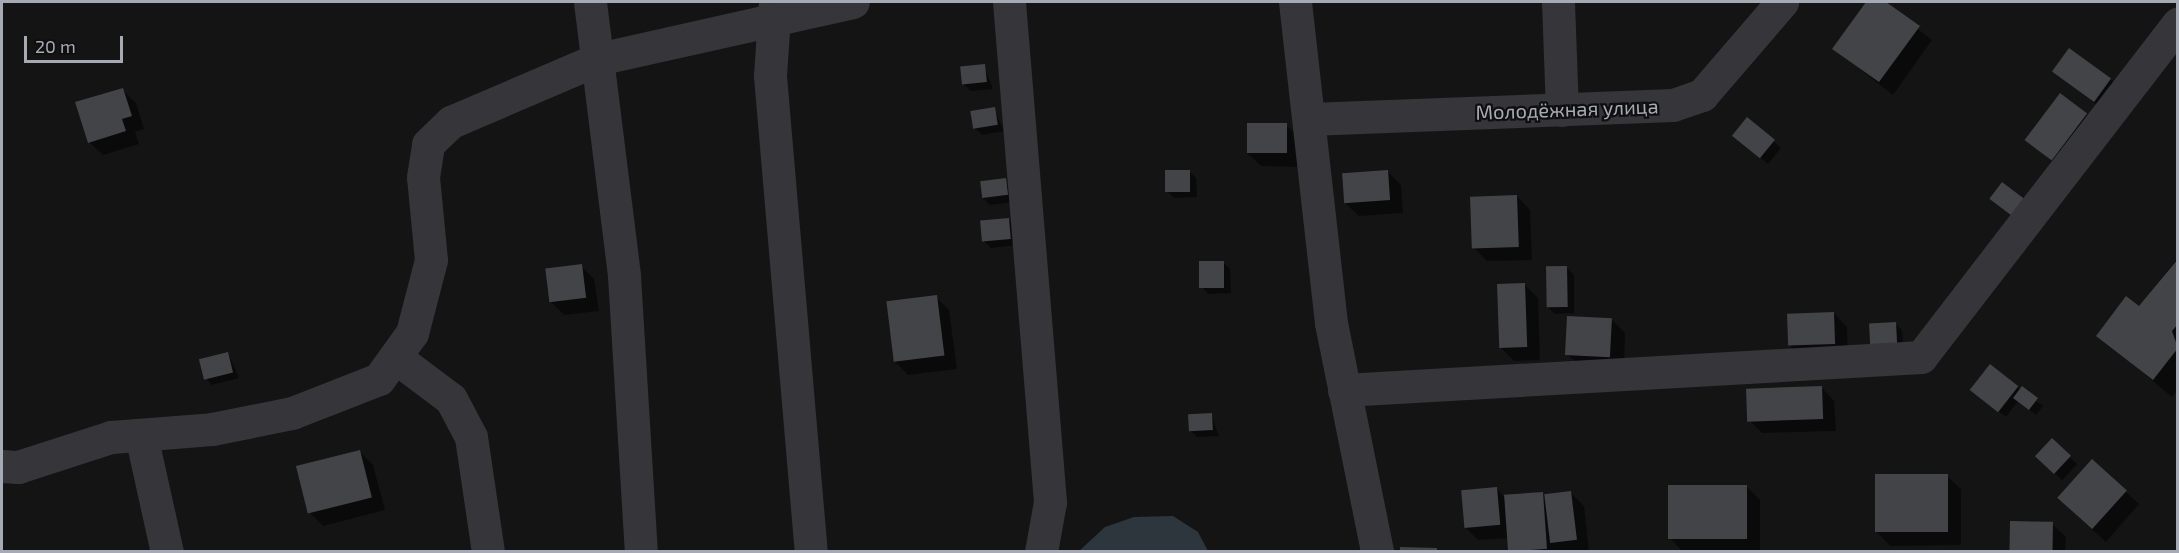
<!DOCTYPE html>
<html>
<head>
<meta charset="utf-8">
<style>
  body { margin:0 }
  #map { position:relative; width:2179px; height:553px; overflow:hidden; background:#141415; font-family:"Exo 2",sans-serif }
  div>[style] { position:absolute }
  [style*='--x'] { left:calc(var(--x)*1px); top:calc(var(--y)*1px); width:calc(var(--w)*1px); rotate:calc(var(--a)*1deg) }
  .water>* { inset:0; background:#2d363d }
  .shadow>* { inset:0; background:#0007; transform-origin:0 0 }
  .building>* { inset:0; background:#434448; transform-origin:0 0 }
  .minor>* { height:33px; margin:-16.5px; padding:0 16.5px; transform-origin:16.5px; border-radius:16.5px; background:#35353a }
  span { translate:-50% -50%; white-space:nowrap; text-align:center; line-height:1.15; -webkit-text-stroke:4.5px #0f0f10; paint-order:stroke }
  .street-label { font-size:20px; color:#a6aab5 }
  .frame { position:absolute; inset:0; border:3px solid #a6aab5; pointer-events:none }
  .scale { position:absolute; left:24px; top:36px; width:99px; height:27px; box-sizing:border-box; border:3px solid #a6aab5; border-top:0; padding-left:8px; font-size:18px; line-height:21px; white-space:nowrap; color:#a6aab5; -webkit-text-stroke:4px #0f0f10; paint-order:stroke }
</style>
</head>
<body>
<div id="map">
  <div class="water">
    <div style="clip-path:polygon(1173px 516px,1198px 532px,1208px 551px,1079px 551px,1105px 527px,1134px 517px)"></div>
  </div>
  <div class="shadow">
    <div style="clip-path:polygon(1868px 2px,1883px 2px,1932px 40px,1893px 95px,1834px 49px)"></div>
    <div style="clip-path:polygon(984px 66px,993px 89px,971px 91px,964px 85px)"></div>
    <div style="clip-path:polygon(2054px 71px,2110px 79px,2123px 92px,2108px 114px)"></div>
    <div style="clip-path:polygon(122px 90px,136px 103px,144px 129px,135px 132px,139px 144px,103px 155px,89px 142px)"></div>
    <div style="left:2061px;top:95px;width:50px;height:57px;rotate:39deg"></div>
    <div style="clip-path:polygon(994px 109px,1004px 131px,982px 135px,975px 128px)"></div>
    <div style="clip-path:polygon(1748px 119px,1781px 148px,1768px 164px,1741px 142px)"></div>
    <div style="clip-path:polygon(1286px 125px,1300px 138px,1299px 167px,1261px 166px,1247px 153px)"></div>
    <div style="clip-path:polygon(1190px 172px,1196px 178px,1197px 197px,1174px 198px,1167px 191px)"></div>
    <div style="clip-path:polygon(1388px 172px,1401px 185px,1403px 213px,1359px 216px,1345px 203px)"></div>
    <div style="clip-path:polygon(1005px 180px,1014px 202px,990px 205px,983px 198px)"></div>
    <div style="clip-path:polygon(1517px 196px,1530px 210px,1532px 260px,1487px 261px,1474px 248px)"></div>
    <div style="clip-path:polygon(1009px 220px,1015px 227px,1017px 245px,991px 248px,984px 241px)"></div>
    <div style="clip-path:polygon(2176px 260px,2178px 389px,2172px 397px,2098px 335px,2139px 308px)"></div>
    <div style="clip-path:polygon(1223px 262px,1230px 269px,1231px 293px,1208px 294px,1202px 287px)"></div>
    <div style="clip-path:polygon(581px 266px,594px 279px,599px 311px,564px 315px,551px 302px)"></div>
    <div style="clip-path:polygon(1567px 268px,1574px 275px,1574px 313px,1555px 314px,1548px 307px)"></div>
    <div style="clip-path:polygon(1525px 285px,1538px 298px,1540px 360px,1514px 361px,1500px 347px)"></div>
    <div style="clip-path:polygon(936px 297px,949px 310px,957px 369px,908px 375px,895px 362px)"></div>
    <div style="clip-path:polygon(1834px 313px,1847px 327px,1848px 357px,1803px 359px,1790px 346px)"></div>
    <div style="clip-path:polygon(1612px 320px,1625px 333px,1624px 369px,1581px 367px,1567px 354px)"></div>
    <div style="clip-path:polygon(1871px 324px,1895px 324px,1902px 330px,1903px 349px)"></div>
    <div style="clip-path:polygon(228px 353px,239px 378px,212px 385px,206px 378px)"></div>
    <div style="clip-path:polygon(1821px 387px,1834px 401px,1836px 431px,1762px 433px,1749px 420px)"></div>
    <div style="clip-path:polygon(2017px 387px,2043px 406px,2036px 415px,2018px 401px,2006px 417px,1979px 397px)"></div>
    <div style="clip-path:polygon(1211px 414px,1219px 436px,1197px 437px,1190px 430px)"></div>
    <div style="left:2052px;top:440px;width:35px;height:22px;rotate:44deg"></div>
    <div style="clip-path:polygon(360px 452px,373px 465px,385px 510px,323px 526px,310px 513px)"></div>
    <div style="clip-path:polygon(2092px 461px,2139px 504px,2106px 542px,2072px 511px)"></div>
    <div style="clip-path:polygon(1947px 476px,1961px 489px,1961px 545px,1890px 546px,1877px 532px)"></div>
    <div style="clip-path:polygon(1746px 486px,1760px 500px,1760px 551px,1683px 552px,1670px 538px)"></div>
    <div style="clip-path:polygon(1497px 489px,1504px 497px,1571px 493px,1584px 506px,1589px 552px,1511px 552px,1509px 538px,1478px 540px,1465px 527px)"></div>
    <div style="clip-path:polygon(2052px 524px,2066px 537px,2065px 552px,2011px 552px)"></div>
  </div>
  <div class="building">
    <div style="clip-path:polygon(1866px 2px,1886px 2px,1920px 26px,1879px 82px,1832px 49px)"></div>
    <div style="left:2069px;top:48px;width:52px;height:29px;rotate:36deg"></div>
    <div style="left:985px;top:64px;width:18px;height:25px;rotate:84deg"></div>
    <div style="clip-path:polygon(123px 88px,132px 116px,122px 119px,126px 131px,88px 143px,75px 102px)"></div>
    <div style="left:2060px;top:93px;width:34px;height:59px;rotate:37deg"></div>
    <div style="left:995px;top:107px;width:18px;height:25px;rotate:81deg"></div>
    <div style="left:1747px;top:117px;width:36px;height:24px;rotate:39deg"></div>
    <div style="left:1247px;top:123px;width:40px;height:30px"></div>
    <div style="left:1165px;top:170px;width:25px;height:22px"></div>
    <div style="left:1388px;top:170px;width:30px;height:46px;rotate:86deg"></div>
    <div style="left:1006px;top:178px;width:17px;height:26px;rotate:83deg"></div>
    <div style="left:2002px;top:182px;width:31px;height:21px;rotate:37deg"></div>
    <div style="left:1517px;top:195px;width:52px;height:47px;rotate:88deg"></div>
    <div style="left:1009px;top:218px;width:21px;height:29px;rotate:85deg"></div>
    <div style="clip-path:polygon(2178px 259px,2178px 324px,2172px 331px,2178px 348px,2153px 380px,2096px 336px,2126px 296px,2139px 306px)"></div>
    <div style="left:1199px;top:261px;width:25px;height:27px"></div>
    <div style="left:582px;top:264px;width:34px;height:37px;rotate:83deg"></div>
    <div style="left:1567px;top:266px;width:41px;height:21px;rotate:89deg"></div>
    <div style="left:1525px;top:283px;width:64px;height:28px;rotate:88deg"></div>
    <div style="left:937px;top:295px;width:61px;height:51px;rotate:83deg"></div>
    <div style="left:1834px;top:312px;width:32px;height:47px;rotate:88deg"></div>
    <div style="left:1567px;top:316px;width:45px;height:39px;rotate:3deg"></div>
    <div style="left:1896px;top:322px;width:21px;height:27px;rotate:87deg"></div>
    <div style="left:228px;top:352px;width:21px;height:30px;rotate:76deg"></div>
    <div style="left:1990px;top:364px;width:36px;height:33px;rotate:38deg"></div>
    <div style="left:1822px;top:386px;width:33px;height:76px;rotate:88deg"></div>
    <div style="left:2022px;top:386px;width:20px;height:15px;rotate:37deg"></div>
    <div style="left:1212px;top:413px;width:17px;height:24px;rotate:87deg"></div>
    <div style="left:2052px;top:438px;width:26px;height:25px;rotate:43deg"></div>
    <div style="left:360px;top:450px;width:49px;height:66px;rotate:76deg"></div>
    <div style="left:2092px;top:459px;width:47px;height:52px;rotate:42deg"></div>
    <div style="left:1948px;top:474px;width:58px;height:73px;rotate:90deg"></div>
    <div style="left:1668px;top:485px;width:79px;height:54px"></div>
    <div style="left:1497px;top:487px;width:38px;height:36px;rotate:85deg"></div>
    <div style="left:1571px;top:491px;width:49px;height:27px;rotate:83deg"></div>
    <div style="left:1543px;top:492px;width:57px;height:39px;rotate:86deg"></div>
    <div style="left:2010px;top:521px;width:43px;height:31px;rotate:1deg"></div>
    <div style="clip-path:polygon(1400px 547px,1437px 548px,1437px 552px,1400px 552px)"></div>
  </div>
  <div class="minor">
    <div style="--x:590;--y:2;--w:276;--a:82.9"></div>
    <div style="--x:624;--y:276;--w:277;--a:86.5"></div>
    <div style="--x:775;--y:2;--w:74;--a:93.9"></div>
    <div style="--x:770;--y:76;--w:478;--a:85.1"></div>
    <div style="--x:1009;--y:2;--w:502;--a:85.31"></div>
    <div style="--x:1050;--y:502;--w:51;--a:100.2"></div>
    <div style="--x:1295;--y:2;--w:323;--a:83.6"></div>
    <div style="--x:1331;--y:323;--w:234;--a:78.6"></div>
    <div style="--x:1558;--y:2;--w:108;--a:87.9"></div>
    <div style="--x:1309;--y:119;--w:364;--a:-2.2"></div>
    <div style="--x:1673;--y:105;--w:31;--a:-19"></div>
    <div style="--x:1702;--y:95;--w:123;--a:-49.3"></div>
    <div style="--x:395;--y:357;--w:70;--a:36.9"></div>
    <div style="--x:451;--y:399;--w:43;--a:62.2"></div>
    <div style="--x:471;--y:437;--w:116;--a:81.6"></div>
    <div style="--x:1344;--y:390;--w:578;--a:-3.27"></div>
    <div style="--x:1921;--y:357;--w:421;--a:-52.4"></div>
    <div style="--x:141;--y:435;--w:120;--a:77.5"></div>
    <div style="--x:2;--y:466;--w:16;--a:4"></div>
    <div style="--x:18;--y:467;--w:98;--a:-17.9"></div>
    <div style="--x:111;--y:437;--w:101;--a:-4.5"></div>
    <div style="--x:212;--y:429;--w:82;--a:-11.3"></div>
    <div style="--x:292;--y:413;--w:93;--a:-21.3"></div>
    <div style="--x:379;--y:379;--w:57;--a:-54.3"></div>
    <div style="--x:412;--y:333;--w:75;--a:-75.4"></div>
    <div style="--x:431;--y:260;--w:83;--a:-95.5"></div>
    <div style="--x:423;--y:177;--w:33;--a:-81"></div>
    <div style="--x:428;--y:144;--w:32;--a:-44"></div>
    <div style="--x:451;--y:122;--w:160;--a:-23.2"></div>
    <div style="--x:598;--y:59;--w:261;--a:-12.6"></div>
  </div>
  <div class="street-label">
    <span style="left:1567px;top:109px;rotate:-2deg">Молодёжная улица</span>
  </div>
  <div class="frame"></div>
  <div class="scale">20 m</div>
</div>
</body>
</html>
